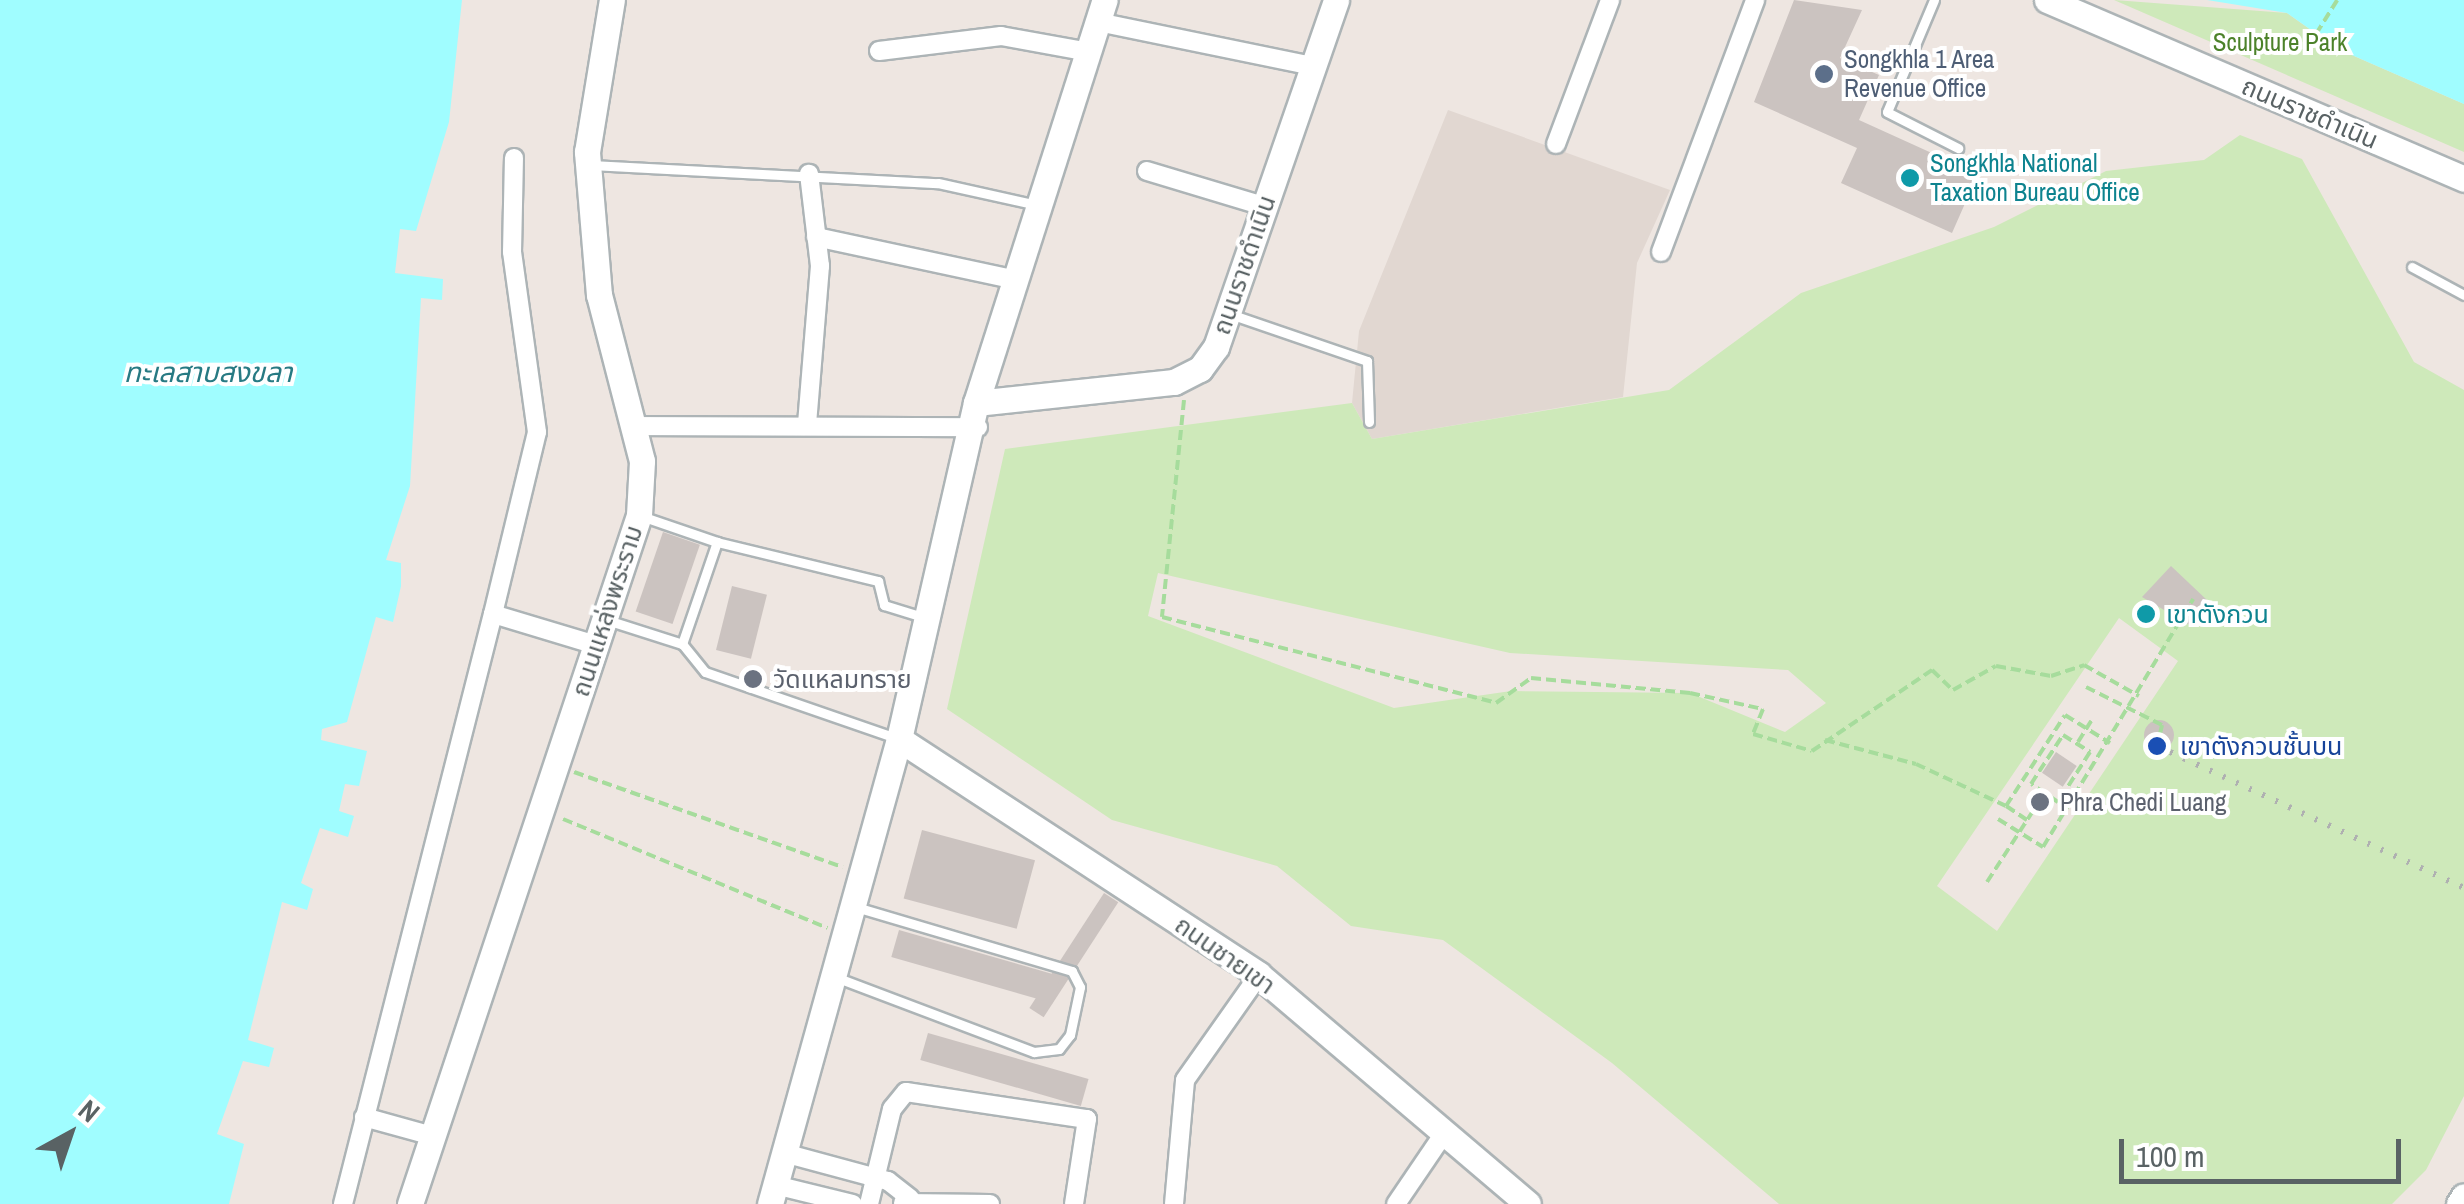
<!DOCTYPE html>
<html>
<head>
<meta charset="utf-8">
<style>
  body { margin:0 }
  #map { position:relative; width:2464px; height:1204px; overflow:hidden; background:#eee6e1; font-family:"Archivo Narrow","Noto Sans Thai",sans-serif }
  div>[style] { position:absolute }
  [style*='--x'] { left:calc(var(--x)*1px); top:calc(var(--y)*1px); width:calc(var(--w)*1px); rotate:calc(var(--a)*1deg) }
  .education>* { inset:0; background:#e1d7d1 }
  .green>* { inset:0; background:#cee9ba }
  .water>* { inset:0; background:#a0fdff }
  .building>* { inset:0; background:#cbc3c0; transform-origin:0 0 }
  .round { border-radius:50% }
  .path>* { height:4px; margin-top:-2px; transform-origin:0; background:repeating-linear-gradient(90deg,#a6dc9c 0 10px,transparent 0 15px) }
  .roads { filter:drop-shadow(2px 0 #adb4b6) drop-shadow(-2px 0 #adb4b6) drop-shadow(0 2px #adb4b6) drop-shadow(0 -2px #adb4b6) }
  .lane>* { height:9px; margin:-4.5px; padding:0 4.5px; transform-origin:4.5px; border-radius:4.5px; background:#fff }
  .street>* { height:18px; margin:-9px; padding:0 9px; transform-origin:9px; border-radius:9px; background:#fff }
  .secondary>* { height:25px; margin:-12.5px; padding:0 12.5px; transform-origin:12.5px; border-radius:12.5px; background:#fff }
  .rail>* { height:6px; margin-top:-3px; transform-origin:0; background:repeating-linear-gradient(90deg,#afb0b1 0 2.5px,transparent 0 14.5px) }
  .dots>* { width:28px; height:28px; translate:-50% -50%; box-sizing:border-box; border:5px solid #fff; border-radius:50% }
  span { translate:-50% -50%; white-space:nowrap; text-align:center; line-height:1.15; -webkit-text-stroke:8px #fff; paint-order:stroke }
  .park-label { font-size:25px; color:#4c822a }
  .service-label { font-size:25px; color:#4e5e75 }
  .left { translate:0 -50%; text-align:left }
  .street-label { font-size:25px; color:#596264 }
  .culture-label { font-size:25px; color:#0d838f }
  .worship-label { font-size:25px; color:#5b616d }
  .transit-label { font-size:25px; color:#164399 }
  .water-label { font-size:28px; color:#277a83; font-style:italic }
  .north { position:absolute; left:20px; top:1084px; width:100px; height:100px; -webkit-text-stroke:8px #fff; paint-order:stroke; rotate:40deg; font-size:28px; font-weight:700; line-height:40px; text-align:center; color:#596264 }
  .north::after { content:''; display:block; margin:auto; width:35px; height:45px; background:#596264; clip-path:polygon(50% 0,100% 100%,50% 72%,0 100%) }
  .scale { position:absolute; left:2119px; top:1139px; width:282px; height:45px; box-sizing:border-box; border:5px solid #596264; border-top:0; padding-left:12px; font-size:30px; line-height:35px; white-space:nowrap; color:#596264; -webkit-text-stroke:8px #fff; paint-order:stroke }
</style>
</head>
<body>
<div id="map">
  <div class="education">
    <div style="clip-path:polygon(1448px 110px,1670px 190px,1637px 263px,1623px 397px,1372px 439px,1352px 403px,1359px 331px)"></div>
  </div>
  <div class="green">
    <div style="clip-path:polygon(2114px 0,2287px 13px,2338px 49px,2464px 104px,2464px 152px)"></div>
    <div style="clip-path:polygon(evenodd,2240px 135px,2302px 159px,2414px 362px,2464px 390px,2464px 1096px,2426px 1170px,2392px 1204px,1779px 1204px,1612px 1063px,1443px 940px,1351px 926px,1277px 866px,1112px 820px,947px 709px,1005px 449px,1352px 403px,1372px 439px,1669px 390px,1801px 293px,1994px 227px,2106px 171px,2204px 160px,2240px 135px,1158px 573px,1510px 653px,1788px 670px,1826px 703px,1785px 732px,1690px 693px,1511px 691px,1394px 708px,1148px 616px,1158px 573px,2240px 135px,2119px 618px,2178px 661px,1997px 931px,1937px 886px,2119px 618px)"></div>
  </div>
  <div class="water">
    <div style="clip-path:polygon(0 0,462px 0,449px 122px,416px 231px,400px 229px,395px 273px,443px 279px,442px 300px,421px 298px,410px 486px,386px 560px,401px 563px,401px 586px,393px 622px,376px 617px,347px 722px,322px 729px,321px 740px,367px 751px,359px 786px,345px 784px,339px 811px,354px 816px,348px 837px,320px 828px,301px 883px,313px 889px,307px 910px,282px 902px,248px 1040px,274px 1048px,269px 1067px,243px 1061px,217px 1134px,244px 1144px,229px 1204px,0 1204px)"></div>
    <div style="clip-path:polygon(2207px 0,2464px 0,2464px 104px,2338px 49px,2287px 13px)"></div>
  </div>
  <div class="building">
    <div style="clip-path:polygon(1794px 0,1862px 10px,1840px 58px,1879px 75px,1859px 120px,1978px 174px,1952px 233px,1841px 183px,1857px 148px,1754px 102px)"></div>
    <div style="left:663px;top:532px;width:39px;height:84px;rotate:19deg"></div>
    <div style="clip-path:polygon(2171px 566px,2208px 601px,2193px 627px,2142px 597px)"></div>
    <div style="left:732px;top:586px;width:36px;height:66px;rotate:14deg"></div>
    <div class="round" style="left:2144px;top:720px;width:30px;height:30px"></div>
    <div style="left:2056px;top:752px;width:25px;height:25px;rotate:34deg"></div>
    <div style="left:922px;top:830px;width:117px;height:71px;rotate:15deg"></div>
    <div style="left:1104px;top:893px;width:17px;height:137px;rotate:33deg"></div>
    <div style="left:899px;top:930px;width:168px;height:28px;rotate:16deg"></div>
    <div style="left:928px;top:1033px;width:167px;height:28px;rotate:16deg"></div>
  </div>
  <div class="path">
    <div style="--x:2316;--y:34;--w:40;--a:-58"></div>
    <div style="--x:1184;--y:400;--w:218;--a:95.8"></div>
    <div style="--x:1162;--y:617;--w:345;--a:14.4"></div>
    <div style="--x:1496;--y:703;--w:43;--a:-35.5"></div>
    <div style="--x:1531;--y:678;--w:160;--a:5.4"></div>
    <div style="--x:1690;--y:693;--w:75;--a:12.4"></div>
    <div style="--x:1763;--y:709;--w:27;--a:112"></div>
    <div style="--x:1753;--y:734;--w:61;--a:16.1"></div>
    <div style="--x:1812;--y:751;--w:145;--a:-34"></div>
    <div style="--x:1932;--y:670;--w:29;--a:44"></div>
    <div style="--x:1953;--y:690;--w:49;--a:-29.2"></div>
    <div style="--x:1996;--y:666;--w:56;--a:10.3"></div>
    <div style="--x:2051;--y:676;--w:35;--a:-18"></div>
    <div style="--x:2084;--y:665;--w:63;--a:29.4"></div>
    <div style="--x:2086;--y:687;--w:85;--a:26.6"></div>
    <div style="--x:2162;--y:725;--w:22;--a:103"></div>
    <div style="--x:2063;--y:735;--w:32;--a:32"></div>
    <div style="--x:2090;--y:752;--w:59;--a:122.6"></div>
    <div style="--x:2058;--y:802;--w:32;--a:-146"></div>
    <div style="--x:2031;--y:784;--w:59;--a:-56.9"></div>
    <div style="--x:1825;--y:740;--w:94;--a:14.8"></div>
    <div style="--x:1916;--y:764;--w:99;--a:25"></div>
    <div style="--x:2078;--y:742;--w:25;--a:-58"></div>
    <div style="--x:574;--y:772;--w:285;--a:19.5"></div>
    <div style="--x:563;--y:819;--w:286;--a:22.4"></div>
    <div style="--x:1998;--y:819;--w:53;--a:31.9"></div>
    <div style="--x:2043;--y:847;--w:290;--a:-58.8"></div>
    <div style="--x:2027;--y:820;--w:25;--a:-146"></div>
    <div style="--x:2006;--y:806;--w:108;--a:-57"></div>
    <div style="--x:2065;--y:715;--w:53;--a:31.9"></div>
    <div style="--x:1987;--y:882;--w:105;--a:-57.1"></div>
  </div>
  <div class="roads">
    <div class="lane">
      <div style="--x:1934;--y:0;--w:121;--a:112.8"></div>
      <div style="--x:1887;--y:112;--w:80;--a:26.9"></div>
      <div style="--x:591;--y:165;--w:347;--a:3"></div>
      <div style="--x:938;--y:183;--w:101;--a:12.5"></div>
      <div style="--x:2412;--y:267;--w:59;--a:28.3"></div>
      <div style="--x:1230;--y:314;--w:145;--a:18.9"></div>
      <div style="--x:1367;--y:361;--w:61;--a:88.1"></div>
      <div style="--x:641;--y:516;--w:80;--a:18.9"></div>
      <div style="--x:607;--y:620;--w:79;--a:17.7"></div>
      <div style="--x:896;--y:738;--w:202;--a:-160.9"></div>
      <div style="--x:705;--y:672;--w:36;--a:-129"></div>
      <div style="--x:682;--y:644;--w:108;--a:-71.1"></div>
      <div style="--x:717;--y:542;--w:166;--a:13.6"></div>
      <div style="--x:878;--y:581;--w:25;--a:76"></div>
      <div style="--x:884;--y:605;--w:44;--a:17.2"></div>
      <div style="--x:838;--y:978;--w:210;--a:20.7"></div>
      <div style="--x:1034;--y:1052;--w:25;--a:-7"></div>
      <div style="--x:1059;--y:1049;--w:18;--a:-52"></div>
      <div style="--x:1070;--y:1035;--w:49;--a:-78.2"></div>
      <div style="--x:1080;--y:987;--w:18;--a:-117"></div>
      <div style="--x:1072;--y:971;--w:225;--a:-163.5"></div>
    </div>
    <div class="street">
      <div style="--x:1098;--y:22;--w:219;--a:11.6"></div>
      <div style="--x:879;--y:51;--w:123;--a:-7"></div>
      <div style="--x:1001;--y:36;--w:89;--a:10.3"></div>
      <div style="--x:1556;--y:144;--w:154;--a:-69.4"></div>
      <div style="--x:1147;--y:171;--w:122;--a:16.7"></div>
      <div style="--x:816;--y:237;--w:205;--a:12.1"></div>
      <div style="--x:1661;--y:252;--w:269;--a:-69.5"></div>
      <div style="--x:807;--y:424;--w:159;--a:-85.3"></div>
      <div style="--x:820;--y:266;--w:93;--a:-96.8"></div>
      <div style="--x:631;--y:426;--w:347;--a:0.2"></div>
      <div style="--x:493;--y:614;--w:187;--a:-76.4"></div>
      <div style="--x:537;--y:432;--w:182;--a:-97.9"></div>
      <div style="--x:512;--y:252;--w:94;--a:-88.8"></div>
      <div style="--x:364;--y:1117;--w:67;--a:15.5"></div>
      <div style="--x:784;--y:1153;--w:108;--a:15.1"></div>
      <div style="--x:888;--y:1181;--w:28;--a:38"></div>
      <div style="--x:775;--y:1185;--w:80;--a:13.7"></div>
      <div style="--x:903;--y:1203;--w:87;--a:0.7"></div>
      <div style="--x:343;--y:1204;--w:609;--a:-75.74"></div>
      <div style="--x:493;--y:614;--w:108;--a:16.8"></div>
      <div style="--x:869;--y:1204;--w:98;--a:-76.4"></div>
      <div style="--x:892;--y:1109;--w:22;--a:-51"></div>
      <div style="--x:906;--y:1092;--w:183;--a:8.5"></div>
      <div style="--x:1087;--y:1119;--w:86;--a:98.7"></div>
      <div style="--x:1174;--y:1204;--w:124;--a:-84.9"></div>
      <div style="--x:1185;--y:1080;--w:128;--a:-54.8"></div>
      <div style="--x:1396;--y:1204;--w:87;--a:-55.8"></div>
    </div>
    <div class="secondary">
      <div style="--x:2047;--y:0;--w:454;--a:23.2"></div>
      <div style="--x:976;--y:403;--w:199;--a:-6.1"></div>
      <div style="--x:1174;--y:382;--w:29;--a:-27"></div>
      <div style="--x:1200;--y:369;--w:27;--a:-54"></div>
      <div style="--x:1216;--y:347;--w:367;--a:-70.9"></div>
      <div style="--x:899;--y:739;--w:430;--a:33.2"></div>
      <div style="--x:1259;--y:975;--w:353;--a:40.4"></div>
      <div style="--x:410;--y:1204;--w:726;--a:-71.61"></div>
      <div style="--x:639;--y:515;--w:54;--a:-86.8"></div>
      <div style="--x:642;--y:461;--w:171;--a:-104.5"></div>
      <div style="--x:599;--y:295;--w:144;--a:-94.8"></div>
      <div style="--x:587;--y:152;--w:154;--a:-80.7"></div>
      <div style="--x:770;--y:1204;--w:483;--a:-74.5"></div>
      <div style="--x:899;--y:739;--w:345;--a:-77.1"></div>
      <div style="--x:976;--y:403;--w:423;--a:-72.3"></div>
      <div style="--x:2459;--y:1204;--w:9;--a:-58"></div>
    </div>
  </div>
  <div class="rail">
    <div style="--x:2157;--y:746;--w:338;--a:24.8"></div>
  </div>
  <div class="dots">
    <div style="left:1824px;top:74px;background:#5c6f8a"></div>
    <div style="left:1910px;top:178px;background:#0f9aa8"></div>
    <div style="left:2146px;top:614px;background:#0f9aa8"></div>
    <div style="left:753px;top:679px;background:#6b7280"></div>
    <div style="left:2157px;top:746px;background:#1a4fb4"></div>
    <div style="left:2040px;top:802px;background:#6b7280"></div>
  </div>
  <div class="park-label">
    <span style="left:2280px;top:42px">Sculpture Park</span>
  </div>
  <div class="service-label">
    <span class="left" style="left:1844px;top:74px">Songkhla 1 Area<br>Revenue Office</span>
  </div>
  <div class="street-label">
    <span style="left:2310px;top:113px;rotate:23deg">ถนนราชดำเนิน</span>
    <span style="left:1244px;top:265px;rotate:-71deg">ถนนราชดำเนิน</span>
    <span style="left:607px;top:611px;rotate:-72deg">ถนนแหล่งพระราม</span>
    <span style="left:1225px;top:955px;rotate:35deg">ถนนชายเขา</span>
  </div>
  <div class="culture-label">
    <span class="left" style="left:1930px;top:178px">Songkhla National<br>Taxation Bureau Office</span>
    <span class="left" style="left:2166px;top:614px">เขาตังกวน</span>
  </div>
  <div class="worship-label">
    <span class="left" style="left:773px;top:679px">วัดแหลมทราย</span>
    <span class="left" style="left:2060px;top:802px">Phra Chedi Luang</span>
  </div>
  <div class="transit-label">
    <span class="left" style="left:2180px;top:746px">เขาตังกวนชั้นบน</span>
  </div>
  <div class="water-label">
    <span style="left:208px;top:372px">ทะเลสาบสงขลา</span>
  </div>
  <div class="north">N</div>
  <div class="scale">100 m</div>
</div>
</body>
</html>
